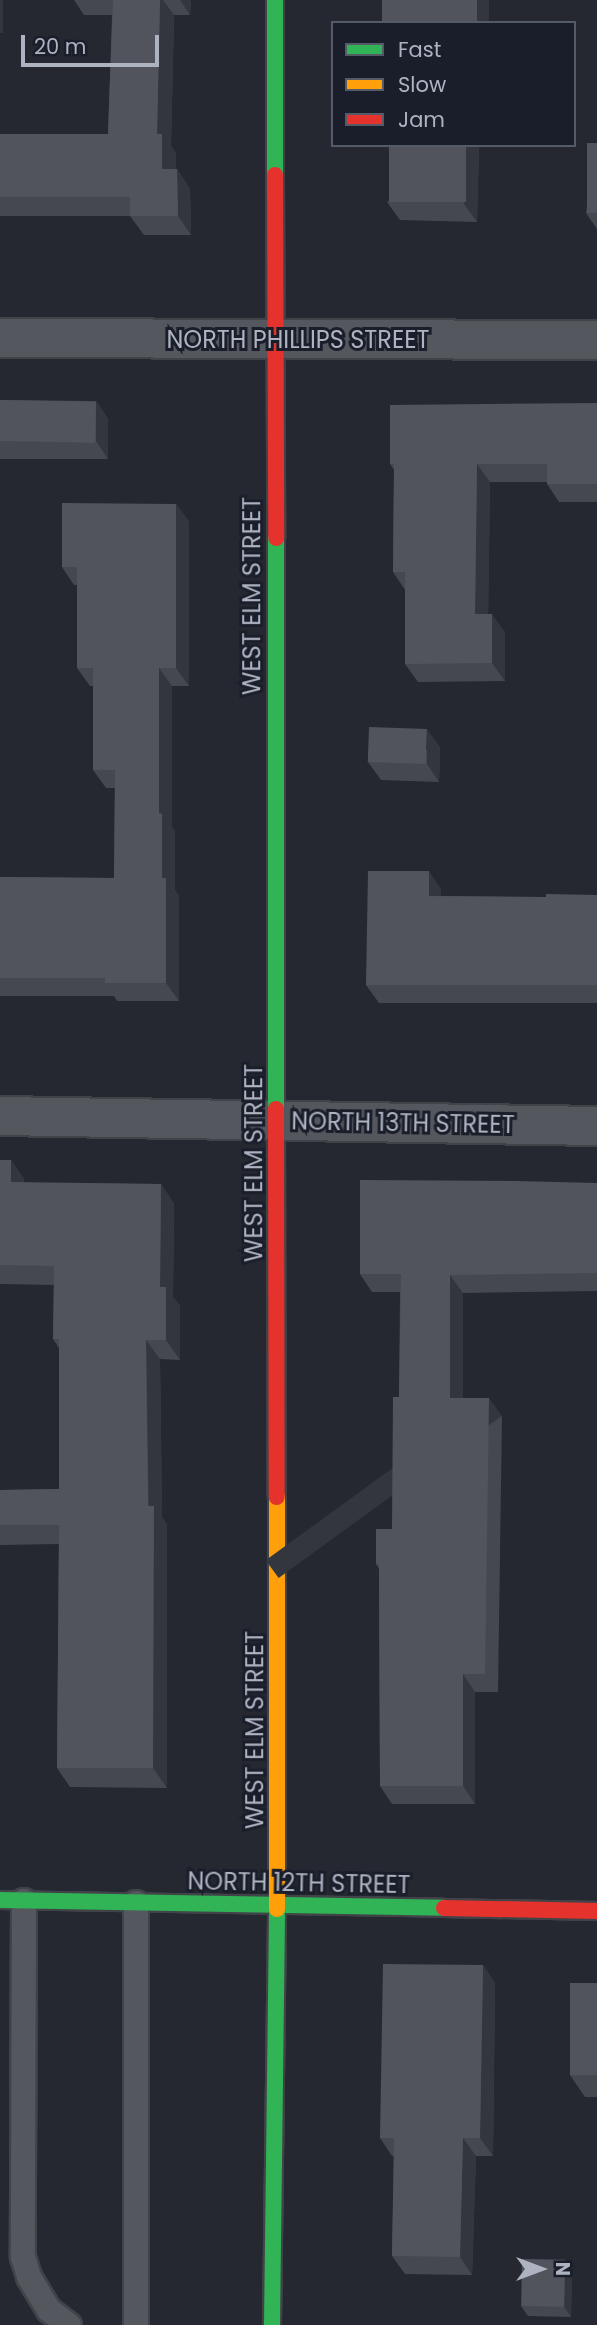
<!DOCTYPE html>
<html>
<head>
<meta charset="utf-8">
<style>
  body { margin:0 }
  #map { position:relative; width:597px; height:2325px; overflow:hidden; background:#252830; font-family:Poppins,sans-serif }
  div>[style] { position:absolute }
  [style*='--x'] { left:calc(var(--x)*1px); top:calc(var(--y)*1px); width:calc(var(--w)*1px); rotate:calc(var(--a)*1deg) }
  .roads { filter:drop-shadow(2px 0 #414349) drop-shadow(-2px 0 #414349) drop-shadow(0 2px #414349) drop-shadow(0 -2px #414349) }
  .lane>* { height:24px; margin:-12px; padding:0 12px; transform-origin:12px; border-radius:12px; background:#55575e }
  .street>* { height:38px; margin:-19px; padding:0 19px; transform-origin:19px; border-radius:19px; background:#55575e }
  .fast>* { height:16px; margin:-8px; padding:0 8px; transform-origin:8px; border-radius:8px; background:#30b455 }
  .slow>* { height:16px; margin:-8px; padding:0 8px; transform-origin:8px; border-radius:8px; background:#ff9f0a }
  .jam>* { height:16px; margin:-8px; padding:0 8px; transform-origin:8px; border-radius:8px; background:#e5322d }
  .wall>* { inset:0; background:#464850 }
  .shaded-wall>* { inset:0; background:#34363e; transform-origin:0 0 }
  .building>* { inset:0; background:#51545c; transform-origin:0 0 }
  span { translate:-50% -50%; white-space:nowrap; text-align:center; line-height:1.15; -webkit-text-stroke:6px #1a1e2a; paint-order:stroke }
  .street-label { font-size:24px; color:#aeb3c2 }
  .legend { position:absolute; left:331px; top:21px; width:245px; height:126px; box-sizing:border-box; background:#1a1e2a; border:2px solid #555a67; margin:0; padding:9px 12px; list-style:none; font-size:21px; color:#aeb3c2 }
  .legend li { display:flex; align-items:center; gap:14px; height:35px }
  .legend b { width:35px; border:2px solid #555a67 }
  .north { position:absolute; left:506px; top:2234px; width:70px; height:70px; -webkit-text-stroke:5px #1a1e2a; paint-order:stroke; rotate:90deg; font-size:19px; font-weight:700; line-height:28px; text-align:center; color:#aeb3c2 }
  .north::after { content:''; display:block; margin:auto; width:24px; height:32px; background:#aeb3c2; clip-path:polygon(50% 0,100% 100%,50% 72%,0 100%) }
  .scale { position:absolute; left:21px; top:35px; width:138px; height:32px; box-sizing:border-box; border:4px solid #aeb3c2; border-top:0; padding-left:9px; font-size:21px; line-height:24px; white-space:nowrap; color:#aeb3c2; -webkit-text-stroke:5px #1a1e2a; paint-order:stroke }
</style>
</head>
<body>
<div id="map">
  <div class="roads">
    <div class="lane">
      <div style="--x:24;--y:1901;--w:356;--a:90.2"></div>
      <div style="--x:23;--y:2257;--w:21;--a:73"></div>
      <div style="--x:29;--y:2277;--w:39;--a:59"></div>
      <div style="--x:49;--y:2310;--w:25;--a:37"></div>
      <div style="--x:136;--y:1903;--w:422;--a:90"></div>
    </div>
    <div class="street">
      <div style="--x:0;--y:338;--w:597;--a:0.19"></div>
      <div style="--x:0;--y:1116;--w:597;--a:0.96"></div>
    </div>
    <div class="fast">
      <div style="--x:275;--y:0;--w:175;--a:90"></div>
      <div style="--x:276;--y:538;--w:571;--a:90"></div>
      <div style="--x:0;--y:1900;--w:444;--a:1"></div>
      <div style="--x:272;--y:2325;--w:416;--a:-89.3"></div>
    </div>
    <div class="slow">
      <div style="--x:277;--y:1497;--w:412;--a:90"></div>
    </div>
    <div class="jam">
      <div style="--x:275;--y:175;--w:363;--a:89.8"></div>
      <div style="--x:276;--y:1109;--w:388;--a:89.9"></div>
      <div style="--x:444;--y:1908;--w:153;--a:1.1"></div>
    </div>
  </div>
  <div class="wall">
    <div style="clip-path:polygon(74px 0,191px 0,190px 15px,174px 15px,171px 146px,176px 153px,176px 169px,177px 169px,190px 189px,191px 235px,144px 235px,130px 216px,0 216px,0 134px,108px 134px,112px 15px,84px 15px)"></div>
    <div style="clip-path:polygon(597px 143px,597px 229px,586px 213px)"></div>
    <div style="clip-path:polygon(479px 145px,477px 222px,400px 220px,387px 202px)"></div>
    <div style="clip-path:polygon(0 400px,96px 401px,108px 419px,108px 459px,0 459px)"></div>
    <div style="clip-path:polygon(597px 403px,597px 502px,559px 502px,547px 484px,547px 482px,490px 482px,488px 614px,505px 632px,505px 681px,418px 682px,405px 664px,405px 590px,393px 572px,394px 470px,390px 464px)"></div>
    <div style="clip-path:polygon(176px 504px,189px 522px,189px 686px,172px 686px,172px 827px,175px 832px,175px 890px,179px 896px,179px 1001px,117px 1001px,114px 996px,0 996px,0 877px,114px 878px,115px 788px,106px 788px,93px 770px,93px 686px,90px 686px,77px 668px,77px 585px,74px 585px,62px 567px)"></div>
    <div style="clip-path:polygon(440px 747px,439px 782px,381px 780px,368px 762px)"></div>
    <div style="clip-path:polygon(441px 889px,441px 896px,546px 897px,597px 895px,597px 1003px,379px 1003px,366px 985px)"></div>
    <div style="clip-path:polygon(0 1160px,11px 1160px,24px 1179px,24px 1183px,161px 1184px,174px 1204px,173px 1297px,180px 1306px,180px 1360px,160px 1359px,162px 1517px,167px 1525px,167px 1788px,70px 1787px,57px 1768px,59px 1544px,0 1545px,0 1490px,59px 1489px,59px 1348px,53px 1339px,54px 1285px,0 1284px)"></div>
    <div style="clip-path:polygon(597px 1183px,597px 1291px,463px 1293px,463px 1398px,502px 1416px,498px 1692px,475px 1692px,475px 1804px,392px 1804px,380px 1786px,379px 1569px,376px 1564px,392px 1529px,399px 1397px,400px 1292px,372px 1292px,360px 1274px)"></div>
    <div style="clip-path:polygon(483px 1965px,495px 1983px,493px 2156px,476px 2156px,472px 2275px,405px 2274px,392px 2256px,394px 2156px,392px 2156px,380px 2138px)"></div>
    <div style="clip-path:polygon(597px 1983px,597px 2097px,585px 2097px,570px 2075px)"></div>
    <div style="clip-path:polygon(565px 2260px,572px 2271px,571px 2317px,528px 2316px,521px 2306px)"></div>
  </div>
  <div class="shaded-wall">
    <div style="left:0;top:0;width:3px;height:33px"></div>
    <div style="clip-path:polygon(160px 0,163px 0,174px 15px,171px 146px,176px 153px,176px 189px,162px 169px,157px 134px)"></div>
    <div style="clip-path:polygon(180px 0,191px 0,190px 15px)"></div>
    <div style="left:477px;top:0;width:12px;height:23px"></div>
    <div style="clip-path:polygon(466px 145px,479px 145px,477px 222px,464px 204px)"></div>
    <div style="clip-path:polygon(177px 169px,190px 189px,191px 235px,178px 216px)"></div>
    <div style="clip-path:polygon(96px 401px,108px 419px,108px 459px,96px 441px)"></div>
    <div style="clip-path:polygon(477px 464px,490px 482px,488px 632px,475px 614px)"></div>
    <div style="clip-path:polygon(176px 504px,189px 522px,189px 686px,176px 668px)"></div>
    <div style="clip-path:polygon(492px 614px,505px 632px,505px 681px,492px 663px)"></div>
    <div style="clip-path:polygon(159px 668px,172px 686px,172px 827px,175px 832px,175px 890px,179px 896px,179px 1001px,166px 983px,159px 813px)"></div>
    <div style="clip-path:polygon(427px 729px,440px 747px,439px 782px,427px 764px)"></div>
    <div style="clip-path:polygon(429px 871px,441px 889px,441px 914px,429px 896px)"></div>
    <div style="clip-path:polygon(11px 1160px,24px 1179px,24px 1202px,11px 1182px)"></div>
    <div style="clip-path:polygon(161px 1184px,174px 1204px,173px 1297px,180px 1306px,180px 1360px,166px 1340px,160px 1287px)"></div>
    <div style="clip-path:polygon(450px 1275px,463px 1293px,463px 1416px,450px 1398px)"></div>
    <div style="clip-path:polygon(146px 1340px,160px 1359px,162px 1517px,167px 1525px,167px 1788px,153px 1768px)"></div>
    <div style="left:489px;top:1398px;width:22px;height:276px;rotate:54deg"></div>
    <div style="clip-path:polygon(463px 1674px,475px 1692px,475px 1804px,463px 1786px)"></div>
    <div style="clip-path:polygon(483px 1965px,495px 1983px,493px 2156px,480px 2138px)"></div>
    <div style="clip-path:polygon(463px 2138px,476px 2156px,472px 2275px,460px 2257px)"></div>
    <div style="clip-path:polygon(565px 2260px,572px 2271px,571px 2317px,564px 2307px)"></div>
  </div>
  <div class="building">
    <div style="clip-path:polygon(113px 0,160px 0,157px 134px,162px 134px,162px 169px,177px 169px,178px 216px,130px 216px,130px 197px,0 197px,0 134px,108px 134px)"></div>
    <div style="left:382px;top:0;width:95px;height:23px"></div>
    <div style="left:587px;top:143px;width:10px;height:70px"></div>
    <div style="left:389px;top:145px;width:77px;height:57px"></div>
    <div style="left:0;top:400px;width:96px;height:41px;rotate:1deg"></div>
    <div style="clip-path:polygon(597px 403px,597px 484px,547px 484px,547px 464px,477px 464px,475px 614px,492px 614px,492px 663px,405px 664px,405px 572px,393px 572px,394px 464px,390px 464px,390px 405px)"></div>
    <div style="clip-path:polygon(62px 503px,176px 504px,176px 668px,159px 668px,159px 813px,162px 814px,162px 878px,166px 878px,166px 983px,105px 983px,105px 978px,0 978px,0 877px,114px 878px,115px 770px,93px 770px,93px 668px,77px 668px,77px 567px,62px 567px)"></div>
    <div style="left:369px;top:727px;width:58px;height:35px;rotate:2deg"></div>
    <div style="clip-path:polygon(368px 871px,429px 871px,429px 896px,546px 897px,546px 894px,597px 895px,597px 985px,366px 985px)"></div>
    <div style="clip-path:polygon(0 1160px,11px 1160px,11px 1182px,161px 1184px,160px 1287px,166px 1287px,166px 1340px,146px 1340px,148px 1506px,154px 1506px,153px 1768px,57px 1768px,59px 1525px,0 1525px,0 1490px,59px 1489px,59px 1339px,53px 1339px,54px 1266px,0 1265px)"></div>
    <div style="clip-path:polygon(360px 1180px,515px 1181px,597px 1183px,597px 1273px,450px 1275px,450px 1398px,489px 1398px,485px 1674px,463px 1674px,463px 1786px,380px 1786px,379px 1564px,376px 1564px,376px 1529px,392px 1529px,393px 1397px,399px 1397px,401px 1274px,360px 1274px)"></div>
    <div style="clip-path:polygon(383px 1964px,483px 1965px,480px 2138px,463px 2138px,460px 2257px,392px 2256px,394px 2138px,380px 2138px)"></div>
    <div style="left:570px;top:1983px;width:27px;height:92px"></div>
    <div style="left:522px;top:2259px;width:43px;height:47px;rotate:1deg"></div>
  </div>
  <div class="street-label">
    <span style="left:298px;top:340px">NORTH PHILLIPS STREET</span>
    <span style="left:252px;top:596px;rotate:-90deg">WEST ELM STREET</span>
    <span style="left:403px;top:1123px;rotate:1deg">NORTH 13TH STREET</span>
    <span style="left:254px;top:1163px;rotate:-90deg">WEST ELM STREET</span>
    <span style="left:255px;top:1730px;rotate:-90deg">WEST ELM STREET</span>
    <span style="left:299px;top:1883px;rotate:1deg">NORTH 12TH STREET</span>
  </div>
  <ul class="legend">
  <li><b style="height:9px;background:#30b455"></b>Fast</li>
  <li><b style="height:9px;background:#ff9f0a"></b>Slow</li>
  <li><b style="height:9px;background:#e5322d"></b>Jam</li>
  </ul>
  <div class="north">N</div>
  <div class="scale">20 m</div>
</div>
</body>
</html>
